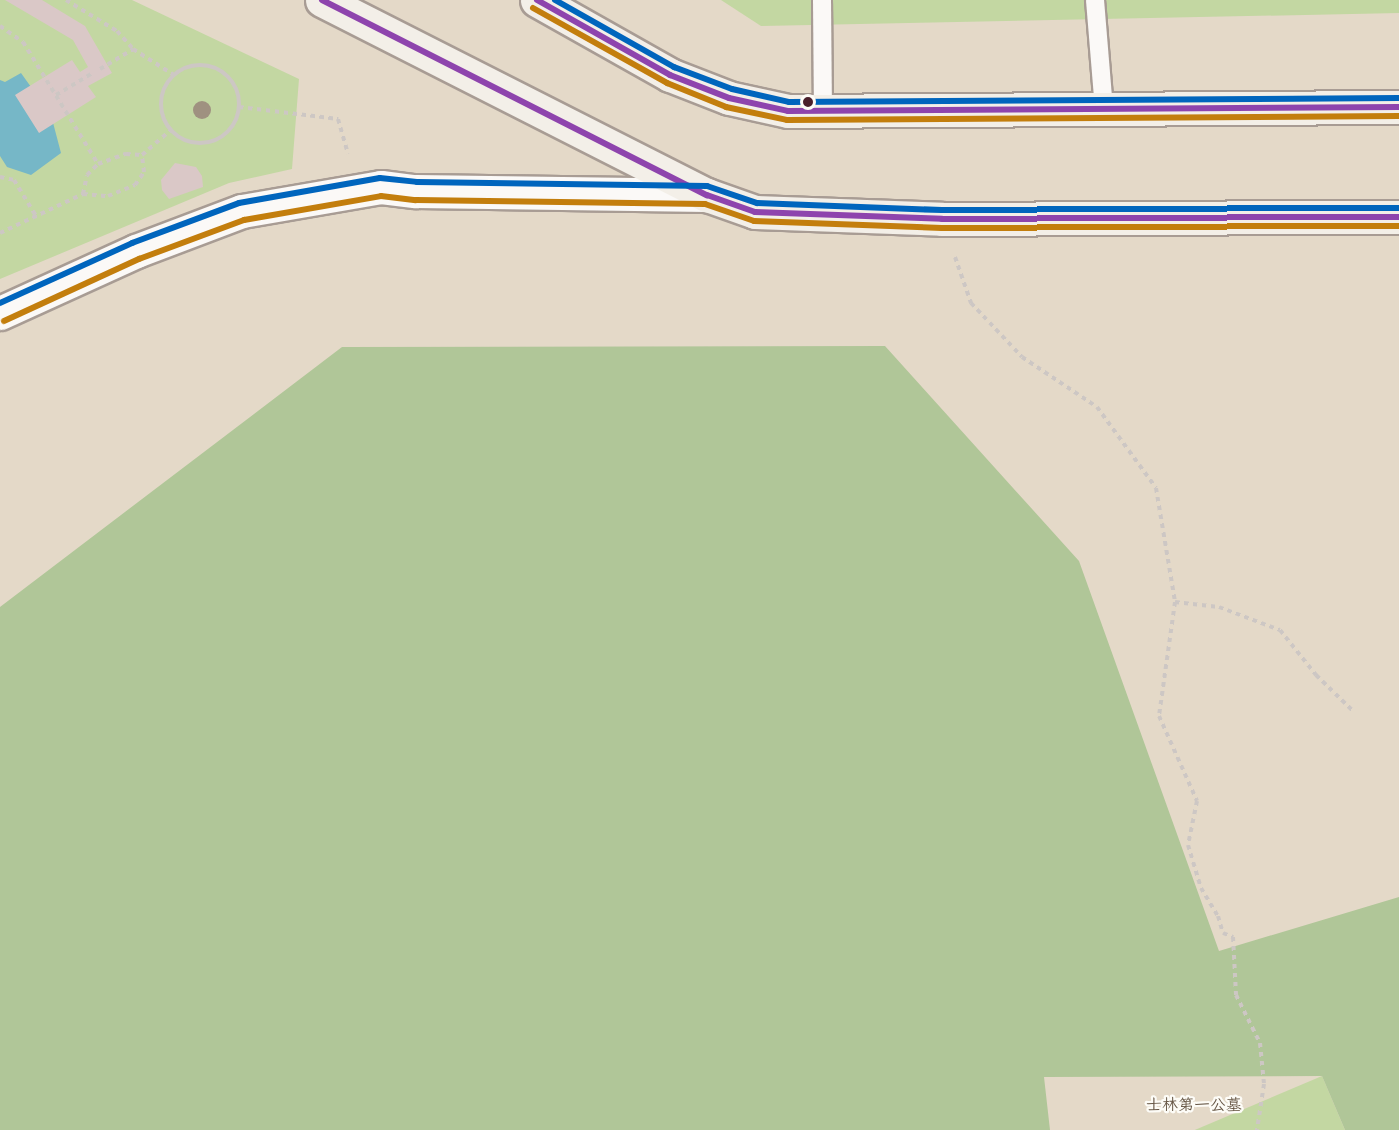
<!DOCTYPE html>
<html>
<head>
<meta charset="utf-8">
<style>
  body { margin:0 }
  #map { position:relative; width:1399px; height:1130px; overflow:hidden; background:#e4d9c8; font-family:"Playpen Sans","LXGW WenKai TC",sans-serif }
  div>[style] { position:absolute }
  [style*='--x'] { left:calc(var(--x)*1px); top:calc(var(--y)*1px); width:calc(var(--w)*1px); rotate:calc(var(--a)*1deg) }
  .green>* { inset:0; background:#c3d7a2; transform-origin:0 0 }
  .forest>* { inset:0; background:#b0c698 }
  .water>* { inset:0; background:#76b7c7 }
  .building>* { inset:0; background:#dac8c7 }
  .path>* { height:4px; margin-top:-2px; transform-origin:0; background:repeating-linear-gradient(90deg,#cdc7c4 0 4.5px,transparent 0 9px) }
  .path>.ring { margin:-2px; padding:0; box-sizing:content-box; background:none; border:4px solid #cdc7c4; border-radius:50% }
  .roads { filter:drop-shadow(2px 0 #a89c94) drop-shadow(-2px 0 #a89c94) drop-shadow(0 2px #a89c94) drop-shadow(0 -2px #a89c94) }
  .service>* { height:18px; margin:-9px; padding:0 9px; transform-origin:9px; border-radius:9px; background:#fbf9f7 }
  .minor>* { height:33px; margin:-16.5px; padding:0 16.5px; transform-origin:16.5px; border-radius:16.5px; background:#fbf9f7 }
  .secondary>* { height:33px; margin:-16.5px; padding:0 16.5px; transform-origin:16.5px; border-radius:16.5px; background:#f3efe8 }
  .bus-1>* { height:6px; margin:-3px; padding:0 3px; transform-origin:3px; border-radius:3px; background:#8e44ad }
  .bus-2>* { height:6px; margin:-3px; padding:0 3px; transform-origin:3px; border-radius:3px; background:#c37e0d }
  .bus-3>* { height:6px; margin:-3px; padding:0 3px; transform-origin:3px; border-radius:3px; background:#0065bd }
  .trees>* { width:18px; height:18px; margin:-9px; border-radius:50%; background:#9f9180 }
  .dots>* { width:16px; height:16px; translate:-50% -50%; box-sizing:border-box; border:3px solid #fdfcf7; border-radius:50% }
  span { translate:-50% -50%; white-space:nowrap; text-align:center; line-height:1.15; -webkit-text-stroke:4.5px #fdfcf7; paint-order:stroke }
  .park-label { font-size:16px; color:#665645 }
</style>
</head>
<body>
<div id="map">
  <div class="green">
    <div style="clip-path:polygon(0 0,132px 0,299px 79px,292px 169px,229px 183px,0 279px)"></div>
    <div style="clip-path:polygon(721px 0,1399px 0,1399px 13px,761px 26px)"></div>
    <div style="left:1322px;top:1076px;width:59px;height:279px;rotate:67deg"></div>
  </div>
  <div class="forest">
    <div style="clip-path:polygon(885px 346px,1079px 561px,1219px 951px,1399px 897px,1399px 1130px,1345px 1130px,1322px 1076px,1044px 1077px,1050px 1130px,0 1130px,0 607px,342px 347px)"></div>
  </div>
  <div class="water">
    <div style="clip-path:polygon(21px 73px,51px 115px,61px 153px,31px 175px,7px 167px,0 156px,0 80px,5px 82px)"></div>
  </div>
  <div class="building">
    <div style="clip-path:polygon(5px 0,42px 0,85px 26px,112px 73px,88px 86px,96px 97px,39px 133px,15px 95px,72px 60px,80px 72px,88px 67px,73px 40px)"></div>
    <div style="clip-path:polygon(175px 163px,196px 167px,202px 176px,203px 187px,169px 199px,162px 190px,161px 180px)"></div>
  </div>
  <div class="path">
    <div style="--x:66;--y:0;--w:60;--a:31.3"></div>
    <div style="--x:117;--y:31;--w:24;--a:48"></div>
    <div style="--x:0;--y:26;--w:28;--a:35"></div>
    <div style="--x:23;--y:42;--w:143;--a:58.4"></div>
    <div class="ring" style="left:161px;top:65px;width:74px;height:74px"></div>
    <div style="--x:100;--y:69;--w:39;--a:-31"></div>
    <div style="--x:133;--y:49;--w:49;--a:32.4"></div>
    <div style="--x:56;--y:95;--w:41;--a:-31"></div>
    <div style="--x:239;--y:107;--w:100;--a:6.9"></div>
    <div style="--x:338;--y:119;--w:36;--a:74"></div>
    <div style="--x:0;--y:177;--w:14;--a:12"></div>
    <div style="--x:14;--y:180;--w:42;--a:58.6"></div>
    <div style="--x:83;--y:194;--w:25;--a:5"></div>
    <div style="--x:108;--y:196;--w:29;--a:-22"></div>
    <div style="--x:135;--y:185;--w:16;--a:-55"></div>
    <div style="--x:144;--y:172;--w:17;--a:-97"></div>
    <div style="--x:0;--y:233;--w:92;--a:-25.2"></div>
    <div style="--x:83;--y:194;--w:19;--a:-78"></div>
    <div style="--x:87;--y:175;--w:16;--a:-45"></div>
    <div style="--x:98;--y:164;--w:30;--a:-20"></div>
    <div style="--x:126;--y:154;--w:16;--a:4"></div>
    <div style="--x:142;--y:155;--w:37;--a:-41"></div>
    <div style="--x:955;--y:257;--w:49;--a:70.8"></div>
    <div style="--x:971;--y:303;--w:74;--a:46.6"></div>
    <div style="--x:1022;--y:357;--w:90;--a:33.7"></div>
    <div style="--x:1097;--y:407;--w:100;--a:53.9"></div>
    <div style="--x:1156;--y:488;--w:116;--a:80.5"></div>
    <div style="--x:1175;--y:602;--w:44;--a:6.5"></div>
    <div style="--x:1219;--y:607;--w:65;--a:20.7"></div>
    <div style="--x:1280;--y:630;--w:58;--a:51.3"></div>
    <div style="--x:1316;--y:675;--w:52;--a:44.2"></div>
    <div style="--x:1175;--y:602;--w:115;--a:98"></div>
    <div style="--x:1159;--y:716;--w:93;--a:65.9"></div>
    <div style="--x:1197;--y:801;--w:45;--a:101.6"></div>
    <div style="--x:1188;--y:845;--w:45;--a:73.2"></div>
    <div style="--x:1201;--y:888;--w:33;--a:59"></div>
    <div style="--x:1218;--y:916;--w:18;--a:74"></div>
    <div style="--x:1223;--y:933;--w:11;--a:22"></div>
    <div style="--x:1233;--y:937;--w:58;--a:87"></div>
    <div style="--x:1236;--y:995;--w:54;--a:63.4"></div>
    <div style="--x:1260;--y:1043;--w:41;--a:84.4"></div>
    <div style="--x:1264;--y:1084;--w:47;--a:98.7"></div>
  </div>
  <div class="roads">
    <div class="service">
      <div style="--x:822;--y:0;--w:112;--a:89.5"></div>
      <div style="--x:1095;--y:0;--w:110;--a:85.3"></div>
    </div>
    <div class="minor">
      <div style="--x:0;--y:313;--w:149;--a:-24.5"></div>
      <div style="--x:136;--y:251;--w:113;--a:-20.7"></div>
      <div style="--x:242;--y:211;--w:141;--a:-9.8"></div>
      <div style="--x:381;--y:187;--w:35;--a:7"></div>
      <div style="--x:416;--y:191;--w:291;--a:0.8"></div>
    </div>
    <div class="secondary">
      <div style="--x:322;--y:0;--w:432;--a:26.9"></div>
      <div style="--x:707;--y:195;--w:51;--a:19.5"></div>
      <div style="--x:755;--y:212;--w:187;--a:2.1"></div>
      <div style="--x:942;--y:219;--w:457;--a:-0.3"></div>
      <div style="--x:537;--y:0;--w:153;--a:29.4"></div>
      <div style="--x:670;--y:75;--w:63;--a:21.3"></div>
      <div style="--x:729;--y:98;--w:60;--a:12.4"></div>
      <div style="--x:788;--y:111;--w:611;--a:-0.38"></div>
    </div>
  </div>
  <div class="bus-1">
    <div style="--x:322;--y:0;--w:432;--a:26.9"></div>
    <div style="--x:707;--y:195;--w:51;--a:19.5"></div>
    <div style="--x:755;--y:212;--w:187;--a:2.1"></div>
    <div style="--x:942;--y:219;--w:457;--a:-0.3"></div>
    <div style="--x:537;--y:0;--w:153;--a:29.4"></div>
    <div style="--x:670;--y:75;--w:63;--a:21.3"></div>
    <div style="--x:729;--y:98;--w:60;--a:12.4"></div>
    <div style="--x:788;--y:111;--w:611;--a:-0.38"></div>
  </div>
  <div class="bus-2">
    <div style="--x:533;--y:8;--w:154;--a:29.2"></div>
    <div style="--x:667;--y:83;--w:64;--a:22.1"></div>
    <div style="--x:726;--y:107;--w:62;--a:12"></div>
    <div style="--x:787;--y:120;--w:612;--a:-0.37"></div>
    <div style="--x:4;--y:321;--w:149;--a:-24.7"></div>
    <div style="--x:139;--y:259;--w:112;--a:-20.4"></div>
    <div style="--x:244;--y:220;--w:139;--a:-9.9"></div>
    <div style="--x:381;--y:196;--w:35;--a:7"></div>
    <div style="--x:416;--y:200;--w:289;--a:0.8"></div>
    <div style="--x:705;--y:204;--w:52;--a:19.1"></div>
    <div style="--x:754;--y:221;--w:188;--a:2.1"></div>
    <div style="--x:942;--y:228;--w:457;--a:-0.3"></div>
  </div>
  <div class="bus-3">
    <div style="--x:555;--y:0;--w:137;--a:29.4"></div>
    <div style="--x:674;--y:67;--w:62;--a:20.8"></div>
    <div style="--x:732;--y:89;--w:58;--a:12.8"></div>
    <div style="--x:789;--y:102;--w:610;--a:-0.38"></div>
    <div style="--x:0;--y:303;--w:145;--a:-24.4"></div>
    <div style="--x:132;--y:243;--w:114;--a:-20.5"></div>
    <div style="--x:239;--y:203;--w:143;--a:-10.1"></div>
    <div style="--x:380;--y:178;--w:37;--a:6"></div>
    <div style="--x:417;--y:182;--w:290;--a:0.8"></div>
    <div style="--x:707;--y:186;--w:53;--a:18.8"></div>
    <div style="--x:757;--y:203;--w:185;--a:2.2"></div>
    <div style="--x:942;--y:210;--w:457;--a:-0.3"></div>
  </div>
  <div class="trees">
    <div style="left:202px;top:110px"></div>
  </div>
  <div class="dots">
    <div style="left:808px;top:102px;background:#4a1f2b"></div>
  </div>
  <div class="park-label">
    <span style="left:1194px;top:1103px">士林第一公墓</span>
  </div>
</div>
</body>
</html>
